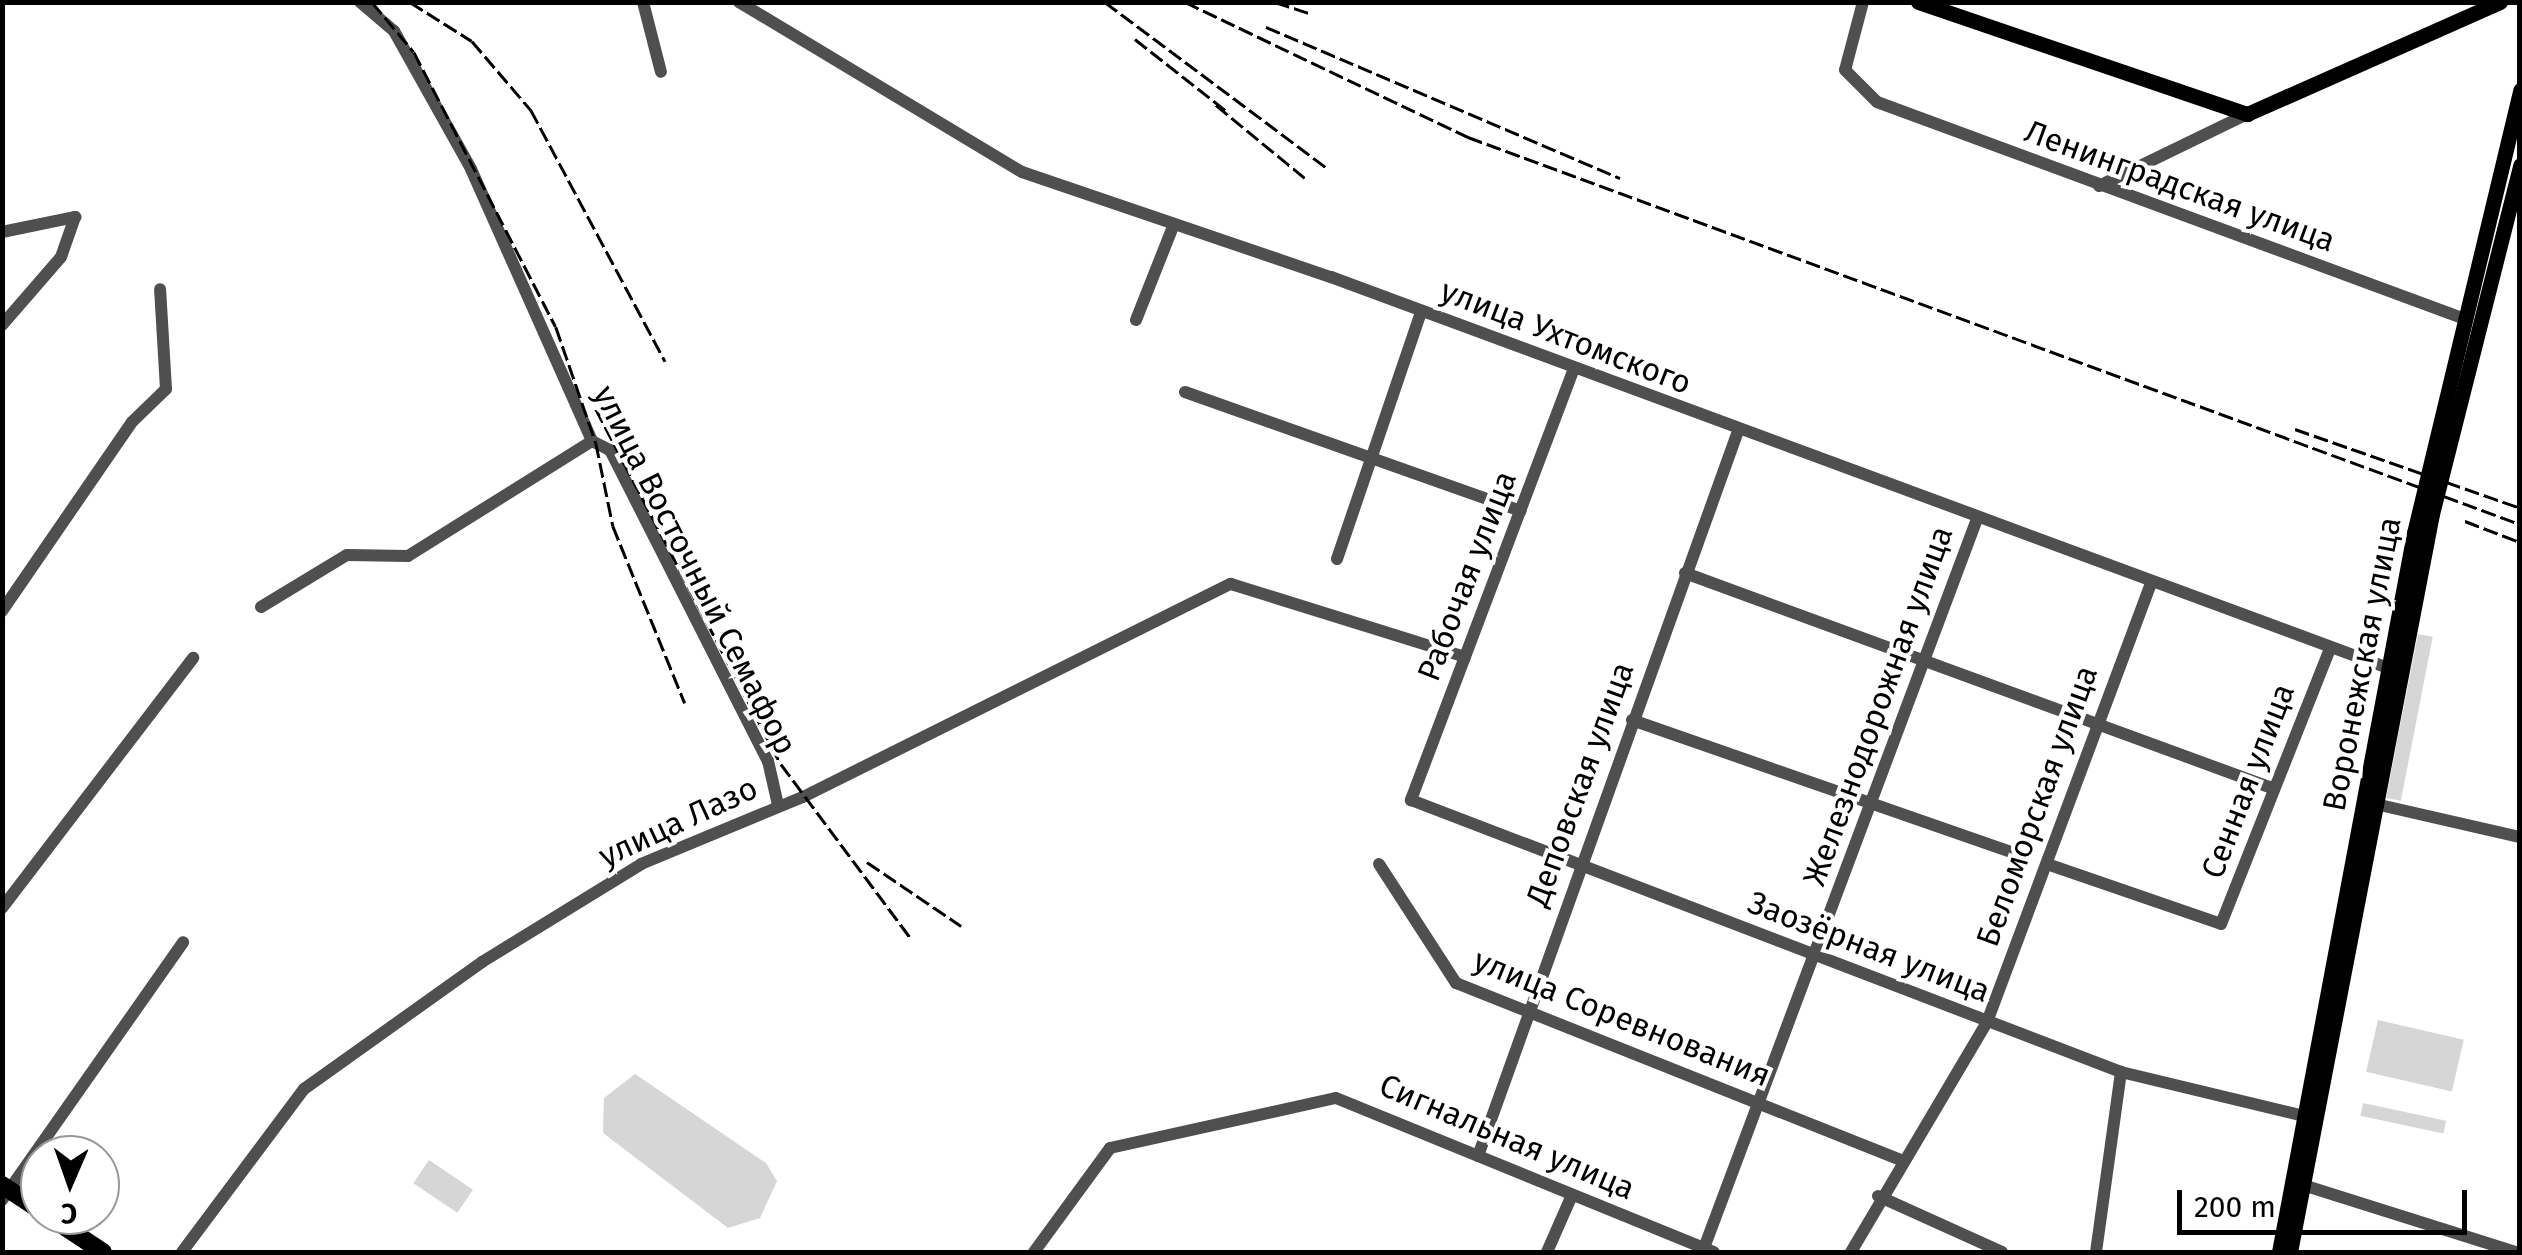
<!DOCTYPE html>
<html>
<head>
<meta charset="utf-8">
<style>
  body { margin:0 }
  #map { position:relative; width:2522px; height:1255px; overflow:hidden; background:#fff; font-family:"Fira Sans",sans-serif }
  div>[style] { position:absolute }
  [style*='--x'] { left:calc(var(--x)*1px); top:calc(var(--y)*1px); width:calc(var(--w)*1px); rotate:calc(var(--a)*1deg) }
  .green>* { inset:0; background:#d6d6d6; transform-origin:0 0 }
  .minor>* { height:12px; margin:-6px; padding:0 6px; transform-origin:6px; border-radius:6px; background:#4f4f4f }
  .major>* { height:15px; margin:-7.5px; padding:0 7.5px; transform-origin:7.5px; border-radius:7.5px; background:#000 }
  .highway>* { height:18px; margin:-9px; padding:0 9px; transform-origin:9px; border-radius:9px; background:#000 }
  .rail>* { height:2.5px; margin-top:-1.25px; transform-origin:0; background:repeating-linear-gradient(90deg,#000 0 15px,transparent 0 20px) }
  span { translate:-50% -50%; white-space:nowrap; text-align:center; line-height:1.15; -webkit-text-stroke:8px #fff; paint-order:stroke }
  .street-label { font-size:32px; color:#000 }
  .frame { position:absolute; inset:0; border:5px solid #000; pointer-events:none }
  .north { position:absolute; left:20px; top:1135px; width:100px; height:100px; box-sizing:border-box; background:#fff; border:2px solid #999; border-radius:50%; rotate:182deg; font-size:28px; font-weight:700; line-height:40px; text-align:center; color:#000 }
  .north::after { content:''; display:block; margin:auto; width:35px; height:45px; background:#000; clip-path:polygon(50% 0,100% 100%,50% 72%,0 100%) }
  .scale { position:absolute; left:2177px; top:1190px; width:290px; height:45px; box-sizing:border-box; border:5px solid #000; border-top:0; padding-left:12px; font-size:30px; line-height:35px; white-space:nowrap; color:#000; -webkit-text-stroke:8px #fff; paint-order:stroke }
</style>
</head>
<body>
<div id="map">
  <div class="green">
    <div style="left:2418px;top:634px;width:15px;height:167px;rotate:11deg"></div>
    <div style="left:2378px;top:1020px;width:88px;height:53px;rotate:13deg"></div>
    <div style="clip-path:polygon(635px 1074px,766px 1163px,777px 1181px,760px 1218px,728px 1228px,603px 1133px,604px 1098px)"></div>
    <div style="left:2363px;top:1103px;width:85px;height:13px;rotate:12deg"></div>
    <div style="left:429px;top:1160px;width:53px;height:28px;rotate:34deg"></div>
  </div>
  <div class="minor">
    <div style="--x:360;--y:2;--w:45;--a:40.5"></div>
    <div style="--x:394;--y:31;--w:158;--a:60.8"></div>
    <div style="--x:471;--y:169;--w:298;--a:66"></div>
    <div style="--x:592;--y:441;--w:20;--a:27"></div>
    <div style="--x:610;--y:450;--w:349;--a:63.1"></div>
    <div style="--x:768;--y:761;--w:45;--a:77.2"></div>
    <div style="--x:643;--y:2;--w:72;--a:75.6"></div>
    <div style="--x:739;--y:2;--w:330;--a:31"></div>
    <div style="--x:1022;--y:172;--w:326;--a:18.8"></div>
    <div style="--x:1331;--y:277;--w:1136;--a:20.3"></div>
    <div style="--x:1863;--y:2;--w:70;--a:104.8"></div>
    <div style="--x:1845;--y:70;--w:45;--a:45"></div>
    <div style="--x:1877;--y:102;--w:627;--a:20.26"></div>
    <div style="--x:2099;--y:186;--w:165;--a:-25.9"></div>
    <div style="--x:2;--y:232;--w:75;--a:-11.6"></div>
    <div style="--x:75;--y:217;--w:42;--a:109.3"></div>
    <div style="--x:61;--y:257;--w:90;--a:130.9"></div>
    <div style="--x:1136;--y:320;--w:103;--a:-68.4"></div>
    <div style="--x:1573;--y:371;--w:459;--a:110.7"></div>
    <div style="--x:1411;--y:800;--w:760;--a:20.96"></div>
    <div style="--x:2121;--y:1072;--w:193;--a:13.5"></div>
    <div style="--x:1185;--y:392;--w:356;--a:19.5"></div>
    <div style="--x:1337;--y:559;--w:261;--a:-71.2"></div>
    <div style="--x:1685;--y:573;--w:625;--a:20.12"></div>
    <div style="--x:261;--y:607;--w:100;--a:-31.2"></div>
    <div style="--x:347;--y:555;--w:61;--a:0.9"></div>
    <div style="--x:408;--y:556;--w:217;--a:-32"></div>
    <div style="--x:2;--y:611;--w:229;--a:-55.5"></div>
    <div style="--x:132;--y:422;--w:47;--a:-44.1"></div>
    <div style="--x:166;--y:389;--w:100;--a:-93.4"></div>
    <div style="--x:1632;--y:720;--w:401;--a:19.2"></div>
    <div style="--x:2371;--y:803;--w:153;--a:12.9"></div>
    <div style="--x:1379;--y:864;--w:142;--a:57.1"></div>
    <div style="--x:1456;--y:983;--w:477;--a:21.7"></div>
    <div style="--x:2047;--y:864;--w:184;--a:19"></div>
    <div style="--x:2221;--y:924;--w:296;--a:-68.4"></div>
    <div style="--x:2;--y:908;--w:315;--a:-52.6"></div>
    <div style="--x:1478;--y:1156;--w:770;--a:-70.27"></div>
    <div style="--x:2303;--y:1185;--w:222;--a:17.5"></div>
    <div style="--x:1878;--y:1196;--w:136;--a:24.3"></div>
    <div style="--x:2;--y:1200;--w:315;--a:-54.9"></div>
    <div style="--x:1704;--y:1248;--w:778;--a:-69.47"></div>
    <div style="--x:182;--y:1252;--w:204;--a:-53.2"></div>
    <div style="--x:304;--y:1089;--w:219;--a:-35.5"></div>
    <div style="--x:482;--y:962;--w:187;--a:-31.6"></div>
    <div style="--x:641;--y:864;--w:175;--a:-22.5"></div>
    <div style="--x:803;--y:797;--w:478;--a:-26.5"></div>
    <div style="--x:1231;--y:584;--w:245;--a:17.3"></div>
    <div style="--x:1034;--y:1252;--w:129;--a:-53.8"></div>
    <div style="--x:1110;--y:1148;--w:231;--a:-12.5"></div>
    <div style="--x:1336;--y:1098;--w:408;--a:22.2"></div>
    <div style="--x:1547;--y:1252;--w:62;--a:-66.3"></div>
    <div style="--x:1851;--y:1252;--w:267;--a:-59.4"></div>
    <div style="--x:1987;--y:1022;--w:469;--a:-69.5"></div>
    <div style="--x:2096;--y:1252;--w:182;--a:-82.1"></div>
  </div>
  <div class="major">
    <div style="--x:1918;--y:2;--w:348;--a:18.8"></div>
    <div style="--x:2247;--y:114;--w:277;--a:-23.9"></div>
    <div style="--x:2279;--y:1252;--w:732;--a:-79.37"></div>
    <div style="--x:2414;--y:533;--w:456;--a:-76.5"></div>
    <div style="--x:2290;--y:1252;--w:752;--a:-79.11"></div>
    <div style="--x:2432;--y:514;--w:360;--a:-75.8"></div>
  </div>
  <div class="highway">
    <div style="--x:2;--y:1185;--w:45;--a:33.3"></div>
    <div style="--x:47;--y:1215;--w:67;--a:33.5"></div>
  </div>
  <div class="rail">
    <div style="--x:372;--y:2;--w:65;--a:50"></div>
    <div style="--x:414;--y:52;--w:309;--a:62.7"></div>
    <div style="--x:556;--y:327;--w:123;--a:71"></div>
    <div style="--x:596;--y:443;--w:85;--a:78.4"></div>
    <div style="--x:613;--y:526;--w:191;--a:67.9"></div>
    <div style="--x:410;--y:2;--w:73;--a:32.2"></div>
    <div style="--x:472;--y:41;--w:91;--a:49.5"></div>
    <div style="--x:531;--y:110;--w:285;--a:61.9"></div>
    <div style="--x:1105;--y:2;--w:277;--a:36.8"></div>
    <div style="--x:1185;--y:2;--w:314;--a:25.5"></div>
    <div style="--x:1468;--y:137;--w:1121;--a:20.2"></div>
    <div style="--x:1275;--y:2;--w:36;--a:18"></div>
    <div style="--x:1266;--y:27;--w:385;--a:23.1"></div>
    <div style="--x:1135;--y:39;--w:120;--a:38.2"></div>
    <div style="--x:1216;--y:105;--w:115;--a:39.4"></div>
    <div style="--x:596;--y:409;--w:400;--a:62.5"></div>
    <div style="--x:781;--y:764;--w:219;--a:53.3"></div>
    <div style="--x:2295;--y:429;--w:238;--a:19.3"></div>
    <div style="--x:2465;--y:521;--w:59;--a:20.9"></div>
    <div style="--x:867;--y:862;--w:114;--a:34.2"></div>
  </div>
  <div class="street-label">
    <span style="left:2180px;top:186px;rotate:20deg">Ленинградская улица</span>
    <span style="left:1566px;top:337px;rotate:21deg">улица Ухтомского</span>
    <span style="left:695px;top:570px;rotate:63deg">улица Восточный Семафор</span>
    <span style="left:1467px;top:576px;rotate:-69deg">Рабочая улица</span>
    <span style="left:2362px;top:664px;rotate:-79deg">Воронежская улица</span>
    <span style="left:1878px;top:706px;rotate:-70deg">Железнодорожная улица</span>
    <span style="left:2248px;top:781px;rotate:-69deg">Сенная улица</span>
    <span style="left:1580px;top:784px;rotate:-70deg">Деповская улица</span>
    <span style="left:2037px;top:806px;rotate:-70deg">Беломорская улица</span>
    <span style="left:678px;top:822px;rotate:-25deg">улица Лазо</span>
    <span style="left:1869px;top:947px;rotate:21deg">Заозёрная улица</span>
    <span style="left:1622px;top:1018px;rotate:22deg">улица Соревнования</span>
    <span style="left:1507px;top:1137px;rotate:23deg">Сигнальная улица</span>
  </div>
  <div class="frame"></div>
  <div class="north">С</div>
  <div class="scale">200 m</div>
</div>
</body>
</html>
